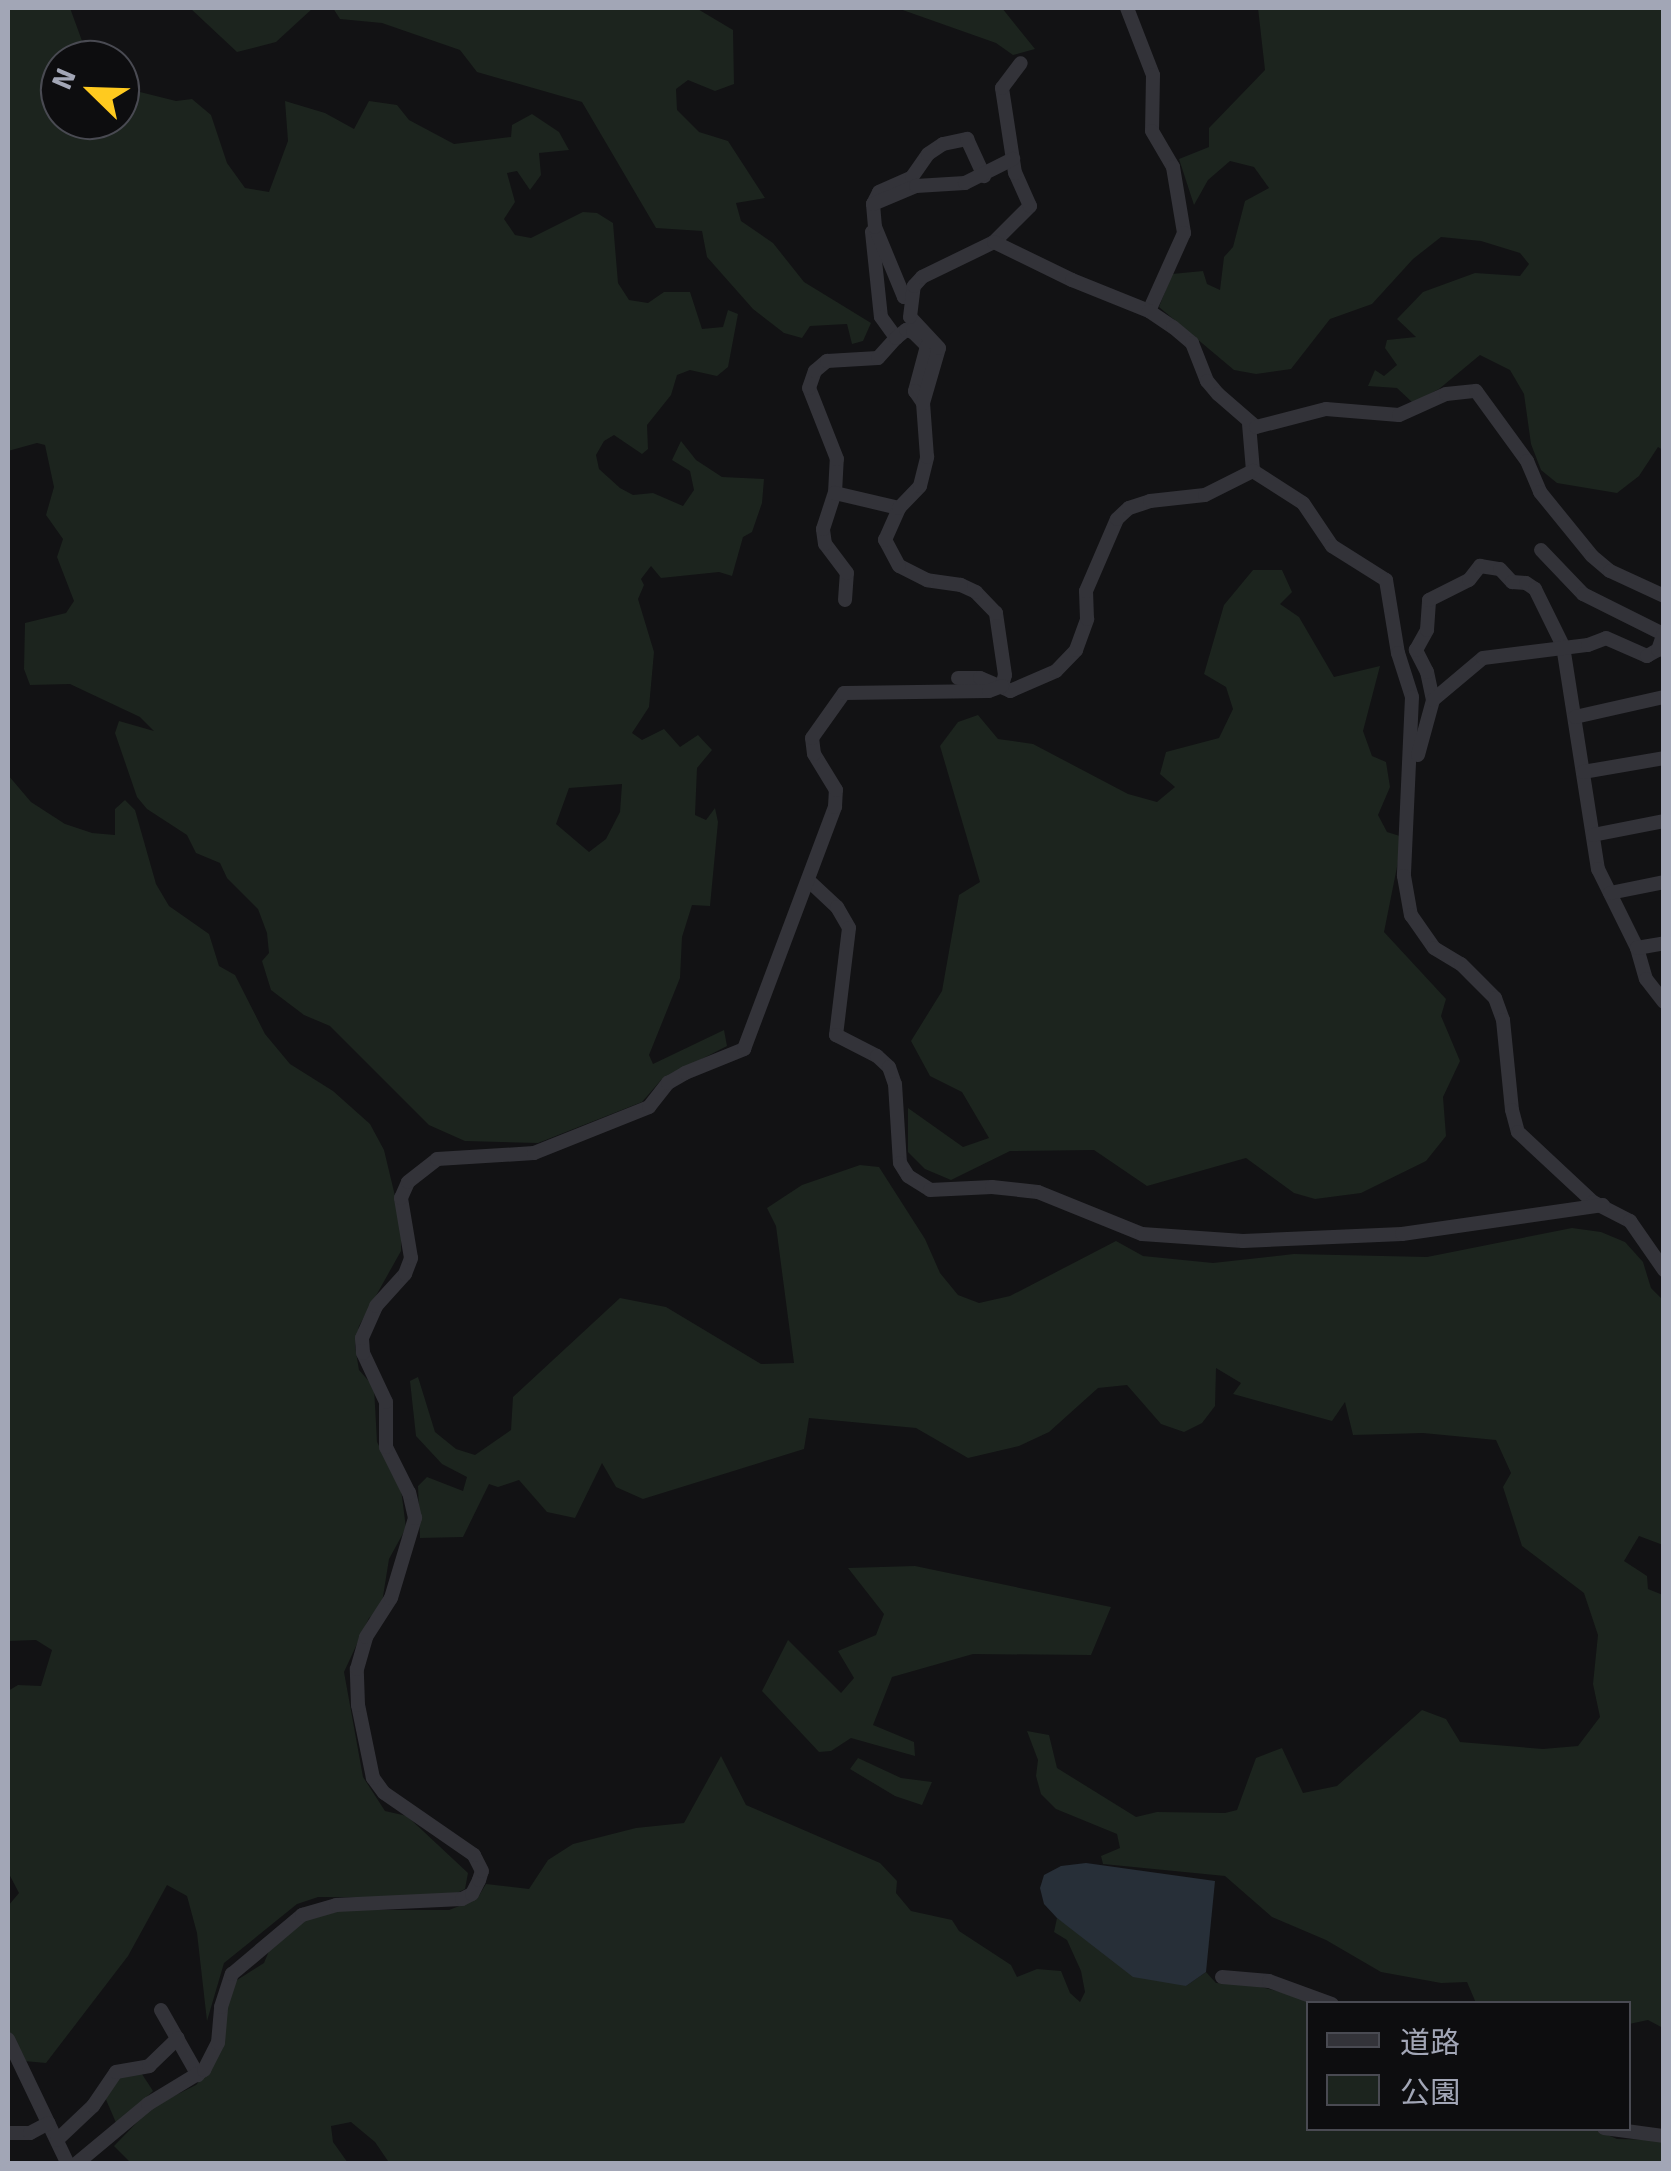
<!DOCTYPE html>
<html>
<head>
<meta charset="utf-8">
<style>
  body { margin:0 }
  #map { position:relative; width:1671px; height:2171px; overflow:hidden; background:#121214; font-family:Signika,"Noto Sans JP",sans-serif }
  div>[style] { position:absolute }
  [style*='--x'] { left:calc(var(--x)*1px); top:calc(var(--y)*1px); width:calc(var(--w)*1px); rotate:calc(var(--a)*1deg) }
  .green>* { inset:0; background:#1c241e }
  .water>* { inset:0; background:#272f38 }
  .minor>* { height:14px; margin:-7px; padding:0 7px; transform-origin:7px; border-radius:7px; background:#333339 }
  span { translate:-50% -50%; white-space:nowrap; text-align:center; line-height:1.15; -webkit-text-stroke:10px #0d0d0f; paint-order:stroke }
  .frame { position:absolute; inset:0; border:10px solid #a2a6b6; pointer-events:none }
  .legend { position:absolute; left:1306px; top:2001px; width:325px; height:130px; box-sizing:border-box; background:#0d0d0f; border:2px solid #494a52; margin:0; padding:12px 18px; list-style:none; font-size:30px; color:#a2a6b6 }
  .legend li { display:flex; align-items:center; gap:20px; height:50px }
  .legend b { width:50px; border:2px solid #494a52 }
  .north { position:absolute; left:40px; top:40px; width:100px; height:100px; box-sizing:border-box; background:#0d0d0f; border:2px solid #494a52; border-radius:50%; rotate:293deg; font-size:28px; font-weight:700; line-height:40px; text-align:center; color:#a2a6b6 }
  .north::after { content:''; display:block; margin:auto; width:35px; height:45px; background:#ffca1f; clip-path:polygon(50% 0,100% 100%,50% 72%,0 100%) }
</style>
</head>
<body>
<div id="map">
  <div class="green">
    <div style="clip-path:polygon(evenodd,8px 8px,70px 8px,89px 60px,60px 60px,60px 120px,120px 120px,120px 87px,176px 101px,192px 99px,211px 115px,227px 163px,245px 188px,269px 192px,288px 141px,285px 101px,325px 113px,354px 129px,369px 101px,397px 105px,409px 120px,454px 144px,511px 137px,512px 125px,532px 114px,559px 132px,569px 150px,539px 153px,541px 175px,530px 190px,517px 171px,507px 173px,515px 202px,504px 219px,515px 235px,531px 238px,583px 212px,597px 213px,613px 223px,618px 283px,629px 300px,648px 303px,664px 292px,690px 292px,702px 329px,723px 327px,728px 310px,738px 314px,728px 367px,717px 376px,690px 370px,677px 375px,671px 395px,647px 425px,648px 449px,642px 454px,614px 435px,604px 441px,596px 455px,599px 469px,620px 488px,633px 495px,653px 493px,683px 506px,694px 490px,690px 471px,672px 460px,681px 441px,696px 460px,722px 477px,764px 479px,762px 503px,752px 532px,743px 537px,732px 576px,719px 572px,661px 578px,651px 566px,641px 579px,644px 585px,638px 599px,654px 652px,649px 707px,632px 733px,642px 740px,664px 729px,680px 747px,698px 735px,712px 750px,697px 768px,695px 815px,706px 820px,715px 808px,718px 822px,710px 906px,692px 905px,682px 937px,680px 978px,649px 1055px,653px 1064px,724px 1030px,727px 1046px,661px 1080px,642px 1102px,538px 1143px,465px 1141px,429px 1125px,330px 1026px,304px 1015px,271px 990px,262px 961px,269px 953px,267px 933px,258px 909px,227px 878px,220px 863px,196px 853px,187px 835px,147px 809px,137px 797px,115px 733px,119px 721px,154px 731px,140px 717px,70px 684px,30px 685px,24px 669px,25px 623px,66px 613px,74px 601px,57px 557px,63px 539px,46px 515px,54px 487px,45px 445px,37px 443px,8px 451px,8px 8px,622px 784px,620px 812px,606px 839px,589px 852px,556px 824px,569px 788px,622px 784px)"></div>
    <div style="clip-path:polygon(190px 8px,313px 8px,276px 42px,237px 52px)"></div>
    <div style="clip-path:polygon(333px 8px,696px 8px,733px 30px,734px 84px,715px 91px,688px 80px,676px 89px,677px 110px,699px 132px,728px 141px,765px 198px,736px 203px,741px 221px,773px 243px,804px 282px,871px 323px,863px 341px,852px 344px,847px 324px,810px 326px,802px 338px,784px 333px,753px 309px,707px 257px,702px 231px,656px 228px,582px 102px,477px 72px,460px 50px,382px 23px,340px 19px)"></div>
    <div style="clip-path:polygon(897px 8px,1002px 8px,1035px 49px,1013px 55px,996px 43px)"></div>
    <div style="clip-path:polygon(1258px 8px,1663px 8px,1663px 450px,1658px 447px,1639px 476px,1617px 493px,1557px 483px,1541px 470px,1531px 444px,1524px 394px,1510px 370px,1480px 355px,1439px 389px,1413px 403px,1397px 388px,1368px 386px,1375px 370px,1384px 376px,1397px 365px,1385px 348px,1387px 340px,1416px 337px,1397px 319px,1423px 292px,1475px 273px,1520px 276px,1529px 264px,1520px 253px,1481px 241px,1441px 237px,1413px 259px,1372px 304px,1330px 319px,1291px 369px,1256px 374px,1234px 370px,1159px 307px,1172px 274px,1203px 271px,1207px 284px,1220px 290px,1224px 257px,1233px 247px,1245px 201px,1269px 188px,1254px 167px,1230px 161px,1208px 180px,1194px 205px,1179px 159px,1209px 147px,1209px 128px,1265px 70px)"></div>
    <div style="clip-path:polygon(1253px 570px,1282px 570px,1292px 592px,1280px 604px,1299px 617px,1334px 677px,1380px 666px,1363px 731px,1372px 756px,1386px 762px,1390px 787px,1378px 815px,1387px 832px,1403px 837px,1384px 932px,1446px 999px,1441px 1016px,1460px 1061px,1443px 1097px,1446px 1136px,1426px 1161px,1361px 1193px,1315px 1199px,1294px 1193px,1246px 1158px,1147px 1186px,1094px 1150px,1010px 1151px,951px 1180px,925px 1169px,908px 1152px,908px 1108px,963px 1147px,989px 1138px,962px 1092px,930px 1076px,911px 1041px,942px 991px,959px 895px,980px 882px,940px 746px,958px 722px,978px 715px,998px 739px,1033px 744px,1128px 794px,1157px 802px,1175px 787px,1160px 774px,1166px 752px,1219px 738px,1233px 709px,1226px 687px,1204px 674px,1224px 605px)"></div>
    <div style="clip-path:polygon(8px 775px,31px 802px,65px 824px,92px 833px,115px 835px,115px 809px,125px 800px,135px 810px,156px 884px,169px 906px,209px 934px,219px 966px,235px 975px,265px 1034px,290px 1064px,333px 1091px,370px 1124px,384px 1150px,401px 1221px,401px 1251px,359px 1326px,355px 1346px,359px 1370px,374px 1387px,377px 1442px,401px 1489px,406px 1528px,389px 1559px,381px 1609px,369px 1618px,344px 1672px,363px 1777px,385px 1811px,407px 1816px,468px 1873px,465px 1889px,447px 1898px,318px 1897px,297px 1904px,224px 1963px,207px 2021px,197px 1933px,187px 1896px,167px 1885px,128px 1956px,46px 2063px,24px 2061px,8px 2035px,8px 1906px,19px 1893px,8px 1872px,8px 1691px,18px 1685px,41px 1686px,52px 1650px,36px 1640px,8px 1641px)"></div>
    <div style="clip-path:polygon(860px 1165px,879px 1167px,925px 1239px,940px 1273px,958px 1295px,979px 1303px,1010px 1296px,1116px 1241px,1143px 1256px,1213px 1263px,1294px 1254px,1427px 1257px,1572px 1228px,1601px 1232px,1625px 1242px,1643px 1262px,1651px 1288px,1663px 1300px,1663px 1545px,1639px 1536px,1624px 1561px,1647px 1576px,1648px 1589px,1663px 1595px,1663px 2028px,1648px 2020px,1629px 2024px,1628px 2004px,1476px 2003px,1467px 1982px,1441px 1983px,1381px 1972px,1326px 1940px,1272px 1917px,1225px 1876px,1103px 1864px,1101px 1856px,1120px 1848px,1117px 1834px,1056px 1809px,1041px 1794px,1036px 1776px,1038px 1760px,1027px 1731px,1049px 1735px,1057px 1768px,1136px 1817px,1157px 1812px,1225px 1813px,1237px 1810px,1256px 1758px,1282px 1748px,1303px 1793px,1337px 1786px,1422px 1710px,1446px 1719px,1460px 1742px,1543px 1749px,1578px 1746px,1600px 1717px,1593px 1684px,1598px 1635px,1584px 1593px,1522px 1546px,1503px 1487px,1511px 1473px,1496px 1440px,1423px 1433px,1353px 1435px,1345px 1402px,1332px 1421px,1233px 1394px,1241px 1383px,1216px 1368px,1215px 1406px,1202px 1423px,1184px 1432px,1161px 1424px,1127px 1385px,1098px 1388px,1049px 1432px,1019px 1446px,968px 1458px,916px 1428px,809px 1418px,804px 1449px,643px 1499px,616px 1487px,602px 1463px,575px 1518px,547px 1512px,519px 1480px,498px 1487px,489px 1484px,463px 1537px,420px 1538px,418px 1486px,427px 1477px,463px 1491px,467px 1477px,442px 1464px,416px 1436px,410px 1381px,418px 1377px,435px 1432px,456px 1449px,475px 1455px,511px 1430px,513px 1397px,620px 1298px,666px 1307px,761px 1364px,794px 1363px,776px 1226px,767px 1208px,802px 1185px)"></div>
    <div style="clip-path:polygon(915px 1566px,1111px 1607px,1091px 1655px,973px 1654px,892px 1677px,873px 1725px,914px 1742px,915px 1756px,851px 1738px,831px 1751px,819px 1752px,762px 1691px,788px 1640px,841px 1693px,854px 1678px,838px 1651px,876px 1635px,884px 1614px,848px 1568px)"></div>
    <div style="clip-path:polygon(721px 1756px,746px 1805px,880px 1863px,897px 1881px,896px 1893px,911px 1911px,952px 1920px,959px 1931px,1011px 1965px,1017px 1977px,1037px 1969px,1061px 1971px,1070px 1993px,1080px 2002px,1085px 1992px,1081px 1971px,1067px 1940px,1054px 1932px,1057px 1918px,1090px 1940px,1186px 1986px,1206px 1972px,1216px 1983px,1253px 1985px,1324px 2003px,1308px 2004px,1308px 2128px,1594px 2129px,1617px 2139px,1663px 2140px,1664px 2163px,390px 2164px,375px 2142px,351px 2122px,331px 2126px,333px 2142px,348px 2163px,131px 2163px,114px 2146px,152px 2107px,196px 2085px,210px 2069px,234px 1982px,264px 1963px,271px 1946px,308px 1919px,344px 1910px,449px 1910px,477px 1899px,486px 1884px,529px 1889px,548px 1860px,573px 1844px,636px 1828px,684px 1823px)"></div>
    <div style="clip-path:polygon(858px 1758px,901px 1778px,932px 1782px,922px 1805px,895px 1796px,850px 1769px)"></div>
    <div style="clip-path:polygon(142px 2074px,153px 2091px,117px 2125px,104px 2095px,119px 2076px)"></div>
  </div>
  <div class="water">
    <div style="clip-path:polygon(1086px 1863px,1215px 1881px,1206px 1972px,1186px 1986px,1133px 1977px,1057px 1918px,1044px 1904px,1040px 1888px,1044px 1875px,1061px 1866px)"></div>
  </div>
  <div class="minor">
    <div style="--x:1127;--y:8;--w:72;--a:68.8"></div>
    <div style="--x:1153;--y:75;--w:56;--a:91"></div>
    <div style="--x:1152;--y:131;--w:42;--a:59.7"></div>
    <div style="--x:1173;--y:167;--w:67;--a:80.5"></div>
    <div style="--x:1184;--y:233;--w:85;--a:114.2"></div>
    <div style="--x:873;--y:204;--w:13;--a:-63"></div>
    <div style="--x:879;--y:192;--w:36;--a:-24"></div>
    <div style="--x:912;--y:177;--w:28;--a:-55"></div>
    <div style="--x:928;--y:154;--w:18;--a:-34"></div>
    <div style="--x:943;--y:144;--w:25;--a:-12"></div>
    <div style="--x:967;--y:139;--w:41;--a:65.3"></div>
    <div style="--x:872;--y:232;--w:85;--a:84"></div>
    <div style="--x:881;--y:317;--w:26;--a:54"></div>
    <div style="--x:994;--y:242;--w:51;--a:-45"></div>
    <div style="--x:1030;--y:206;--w:36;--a:-114"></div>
    <div style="--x:1015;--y:173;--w:86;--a:-98.7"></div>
    <div style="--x:1002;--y:88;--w:31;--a:-53"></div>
    <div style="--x:911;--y:297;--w:7;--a:180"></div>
    <div style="--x:904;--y:297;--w:76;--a:-112.5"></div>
    <div style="--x:875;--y:227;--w:23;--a:-95"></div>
    <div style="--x:873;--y:204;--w:47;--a:-22.7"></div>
    <div style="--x:916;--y:186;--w:49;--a:-3.5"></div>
    <div style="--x:965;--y:183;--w:54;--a:-26.6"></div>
    <div style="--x:1249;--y:424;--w:47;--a:85.1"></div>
    <div style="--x:1253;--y:471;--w:59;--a:32.6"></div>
    <div style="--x:1303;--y:503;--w:52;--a:56"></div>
    <div style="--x:1332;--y:546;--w:64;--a:32.2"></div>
    <div style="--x:1386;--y:580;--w:74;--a:80.7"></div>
    <div style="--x:1398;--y:653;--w:46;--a:72.3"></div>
    <div style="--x:1412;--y:697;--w:179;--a:92.6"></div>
    <div style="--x:1404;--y:876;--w:40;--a:80"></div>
    <div style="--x:1411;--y:915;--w:40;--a:55.1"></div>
    <div style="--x:1434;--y:948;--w:31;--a:31"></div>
    <div style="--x:1461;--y:964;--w:48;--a:45"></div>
    <div style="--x:1495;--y:998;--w:23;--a:70"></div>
    <div style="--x:1503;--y:1020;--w:90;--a:84.3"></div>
    <div style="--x:1512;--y:1110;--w:23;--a:75"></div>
    <div style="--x:1518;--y:1132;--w:103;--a:43"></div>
    <div style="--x:1593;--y:1202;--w:42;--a:27.2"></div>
    <div style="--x:1630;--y:1221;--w:60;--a:55.2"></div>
    <div style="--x:835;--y:493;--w:34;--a:-87"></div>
    <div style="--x:837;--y:459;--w:76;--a:-111.5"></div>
    <div style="--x:809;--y:388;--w:18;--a:-71"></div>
    <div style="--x:815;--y:371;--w:16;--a:-40"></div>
    <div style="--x:827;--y:361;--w:51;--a:-3.4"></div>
    <div style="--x:878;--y:358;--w:27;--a:-48"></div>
    <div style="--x:896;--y:338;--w:13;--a:-39"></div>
    <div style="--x:906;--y:330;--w:7;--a:16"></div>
    <div style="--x:913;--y:332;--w:20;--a:45"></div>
    <div style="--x:927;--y:346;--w:47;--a:104.9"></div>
    <div style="--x:915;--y:391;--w:14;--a:56"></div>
    <div style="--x:1541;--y:550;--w:61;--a:46.3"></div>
    <div style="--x:1583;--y:594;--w:89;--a:26.6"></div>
    <div style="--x:845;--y:600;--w:27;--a:-86"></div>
    <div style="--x:847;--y:573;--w:36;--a:-127"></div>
    <div style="--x:825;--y:544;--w:15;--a:-98"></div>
    <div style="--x:823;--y:529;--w:38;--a:-72"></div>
    <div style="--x:835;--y:493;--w:66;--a:13.2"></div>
    <div style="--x:958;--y:678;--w:22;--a:0"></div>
    <div style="--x:980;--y:678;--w:33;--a:23"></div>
    <div style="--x:1010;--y:691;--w:50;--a:-23.5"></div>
    <div style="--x:1056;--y:671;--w:29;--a:-46"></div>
    <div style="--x:1076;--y:650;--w:33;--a:-70"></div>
    <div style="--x:1087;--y:619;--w:28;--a:-92"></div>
    <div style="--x:1086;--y:591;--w:78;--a:-66.7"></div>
    <div style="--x:1117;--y:519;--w:16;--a:-43"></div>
    <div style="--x:1129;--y:508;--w:22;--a:-18"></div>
    <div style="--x:1150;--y:501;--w:55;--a:-6.2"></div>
    <div style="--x:1205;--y:495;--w:54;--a:-26.6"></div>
    <div style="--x:1002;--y:686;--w:11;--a:-75"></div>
    <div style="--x:1005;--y:675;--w:63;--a:-98.3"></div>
    <div style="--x:996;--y:613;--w:29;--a:-134"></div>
    <div style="--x:976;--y:592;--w:17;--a:-155"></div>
    <div style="--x:961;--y:585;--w:34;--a:-172"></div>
    <div style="--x:927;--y:580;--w:31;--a:-153"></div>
    <div style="--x:899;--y:566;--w:30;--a:-118"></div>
    <div style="--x:885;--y:540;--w:35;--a:-66"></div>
    <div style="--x:899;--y:508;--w:30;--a:-46"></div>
    <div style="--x:920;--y:486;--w:30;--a:-76"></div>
    <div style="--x:927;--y:457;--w:54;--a:-94.2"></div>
    <div style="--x:923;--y:403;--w:57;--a:-73.8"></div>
    <div style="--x:939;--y:348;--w:42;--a:-133.1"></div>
    <div style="--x:910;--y:317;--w:31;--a:-83"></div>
    <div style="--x:914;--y:286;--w:12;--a:-48"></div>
    <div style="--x:922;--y:277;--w:80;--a:-25.9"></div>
    <div style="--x:994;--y:242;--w:87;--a:26"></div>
    <div style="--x:1072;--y:280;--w:83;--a:21.9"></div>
    <div style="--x:1149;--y:311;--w:29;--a:34"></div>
    <div style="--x:1173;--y:327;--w:25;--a:40"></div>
    <div style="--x:1192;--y:343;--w:41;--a:68.5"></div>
    <div style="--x:1207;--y:381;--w:17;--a:50"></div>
    <div style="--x:1218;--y:394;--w:50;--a:41"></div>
    <div style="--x:1256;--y:427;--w:72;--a:-14.4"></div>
    <div style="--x:1326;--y:409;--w:73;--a:4.7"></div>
    <div style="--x:1399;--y:415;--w:51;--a:-24.1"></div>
    <div style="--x:1446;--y:394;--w:30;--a:-6"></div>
    <div style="--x:1476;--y:391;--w:87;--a:53.9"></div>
    <div style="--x:1527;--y:461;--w:34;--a:67"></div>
    <div style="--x:1540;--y:492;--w:82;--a:50.9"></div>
    <div style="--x:1592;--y:556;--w:23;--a:40"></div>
    <div style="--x:1610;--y:571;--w:60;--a:24.8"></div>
    <div style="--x:1433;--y:700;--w:29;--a:-102"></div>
    <div style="--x:1427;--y:672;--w:25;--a:-117"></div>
    <div style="--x:1416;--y:650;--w:23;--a:-61"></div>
    <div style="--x:1427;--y:630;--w:30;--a:-86"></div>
    <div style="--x:1429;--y:600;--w:45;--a:-26.6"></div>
    <div style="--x:1469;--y:580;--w:18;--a:-52"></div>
    <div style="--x:1480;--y:566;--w:20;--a:9"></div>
    <div style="--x:1500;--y:569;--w:18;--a:47"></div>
    <div style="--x:1512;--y:582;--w:14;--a:4"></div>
    <div style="--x:1526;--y:583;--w:11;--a:34"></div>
    <div style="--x:1535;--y:589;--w:64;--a:63.8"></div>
    <div style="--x:1563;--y:646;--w:226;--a:81.1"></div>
    <div style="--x:1598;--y:869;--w:88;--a:63.7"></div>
    <div style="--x:1637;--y:948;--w:32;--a:74"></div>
    <div style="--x:1646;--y:979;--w:29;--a:52"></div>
    <div style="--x:1575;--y:717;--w:91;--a:-12.7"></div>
    <div style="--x:1418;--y:755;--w:57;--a:-74.7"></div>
    <div style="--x:1433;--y:700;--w:65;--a:-40"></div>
    <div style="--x:1483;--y:658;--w:106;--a:-7.1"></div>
    <div style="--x:1588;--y:645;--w:19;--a:-21"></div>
    <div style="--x:1606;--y:638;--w:45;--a:23.7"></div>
    <div style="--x:1647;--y:656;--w:13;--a:-29"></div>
    <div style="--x:1658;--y:650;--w:18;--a:-71"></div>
    <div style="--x:1583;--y:772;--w:82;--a:-9.8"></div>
    <div style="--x:1593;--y:835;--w:72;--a:-11.2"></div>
    <div style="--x:808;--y:880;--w:40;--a:43"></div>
    <div style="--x:837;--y:907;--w:24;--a:60"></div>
    <div style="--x:849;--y:928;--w:108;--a:96.9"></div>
    <div style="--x:836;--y:1035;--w:46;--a:27.1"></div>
    <div style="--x:877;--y:1056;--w:16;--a:43"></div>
    <div style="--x:889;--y:1067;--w:18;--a:71"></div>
    <div style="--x:895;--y:1084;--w:79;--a:86.4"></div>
    <div style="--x:900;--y:1163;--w:15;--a:58"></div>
    <div style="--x:908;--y:1176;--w:26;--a:32"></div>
    <div style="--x:930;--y:1190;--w:62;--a:-2.8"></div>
    <div style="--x:992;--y:1187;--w:46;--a:6.2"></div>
    <div style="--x:1038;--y:1192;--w:112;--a:22"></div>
    <div style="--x:1142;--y:1234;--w:101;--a:4"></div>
    <div style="--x:1243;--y:1241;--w:159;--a:-2.5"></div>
    <div style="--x:1402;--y:1234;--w:203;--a:-8.2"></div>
    <div style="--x:1610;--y:893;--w:55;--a:-11.5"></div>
    <div style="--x:1637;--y:948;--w:27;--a:-10"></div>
    <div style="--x:1222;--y:1977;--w:47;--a:4.9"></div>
    <div style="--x:1269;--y:1981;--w:67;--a:20.1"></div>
    <div style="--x:161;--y:2010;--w:75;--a:60.4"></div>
    <div style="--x:8;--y:2039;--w:139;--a:64.4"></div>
    <div style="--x:1604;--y:2128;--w:61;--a:7.6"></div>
    <div style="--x:8;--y:2133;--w:22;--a:0"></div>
    <div style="--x:30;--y:2133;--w:21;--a:-28"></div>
    <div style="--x:57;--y:2140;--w:50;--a:-43.4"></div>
    <div style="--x:93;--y:2106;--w:41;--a:-55.9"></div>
    <div style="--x:116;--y:2072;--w:34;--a:-10"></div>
    <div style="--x:149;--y:2066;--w:40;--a:-44"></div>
    <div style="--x:76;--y:2164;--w:94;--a:-39.8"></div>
    <div style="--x:148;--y:2104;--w:66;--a:-31.3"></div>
    <div style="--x:204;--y:2070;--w:30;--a:-63"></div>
    <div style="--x:218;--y:2043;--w:36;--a:-85"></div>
    <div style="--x:221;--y:2007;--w:35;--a:-72"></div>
    <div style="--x:232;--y:1974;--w:92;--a:-40.1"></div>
    <div style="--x:302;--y:1915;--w:35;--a:-16"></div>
    <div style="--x:336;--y:1905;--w:126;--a:-2.7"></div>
    <div style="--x:462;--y:1899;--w:11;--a:-27"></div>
    <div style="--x:472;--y:1894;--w:16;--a:-63"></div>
    <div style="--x:479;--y:1880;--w:9;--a:-72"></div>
    <div style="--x:482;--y:1871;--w:18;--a:-117"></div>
    <div style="--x:474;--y:1855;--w:109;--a:-145.4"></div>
    <div style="--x:384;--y:1793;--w:19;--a:-126"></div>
    <div style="--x:373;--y:1778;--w:75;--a:-101.6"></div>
    <div style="--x:358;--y:1705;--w:36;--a:-92"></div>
    <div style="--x:357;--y:1669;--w:33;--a:-74"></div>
    <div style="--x:366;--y:1637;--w:46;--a:-57.3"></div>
    <div style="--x:391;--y:1598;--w:84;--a:-73.3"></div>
    <div style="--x:415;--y:1518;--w:26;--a:-103"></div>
    <div style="--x:409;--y:1493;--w:51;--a:-116.6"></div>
    <div style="--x:386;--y:1447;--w:45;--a:-90"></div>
    <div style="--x:386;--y:1402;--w:54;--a:-115.1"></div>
    <div style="--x:363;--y:1353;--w:15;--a:-94"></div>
    <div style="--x:362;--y:1338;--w:35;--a:-66"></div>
    <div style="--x:376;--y:1306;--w:43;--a:-47.8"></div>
    <div style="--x:405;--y:1274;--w:17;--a:-69"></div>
    <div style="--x:411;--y:1258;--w:61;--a:-99.5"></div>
    <div style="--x:401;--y:1198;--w:17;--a:-66"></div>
    <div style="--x:408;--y:1182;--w:37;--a:-38"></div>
    <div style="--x:437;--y:1159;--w:97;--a:-3.5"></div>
    <div style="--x:534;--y:1153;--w:124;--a:-21.8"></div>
    <div style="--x:649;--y:1107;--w:31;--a:-52"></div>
    <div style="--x:668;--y:1083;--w:20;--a:-30"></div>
    <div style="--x:685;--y:1073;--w:64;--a:-22.1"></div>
    <div style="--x:744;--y:1049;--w:259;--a:-69.4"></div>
    <div style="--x:835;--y:807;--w:17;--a:-87"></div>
    <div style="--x:836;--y:790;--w:42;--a:-121.4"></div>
    <div style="--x:814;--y:754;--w:16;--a:-97"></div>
    <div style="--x:812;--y:738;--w:55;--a:-54.6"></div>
    <div style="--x:844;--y:693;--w:145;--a:-0.8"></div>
    <div style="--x:989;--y:691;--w:14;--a:-21"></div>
  </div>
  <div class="frame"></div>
  <ul class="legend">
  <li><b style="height:12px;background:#333339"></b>道路</li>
  <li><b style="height:28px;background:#1c241e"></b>公園</li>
  </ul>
  <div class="north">N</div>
</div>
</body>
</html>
